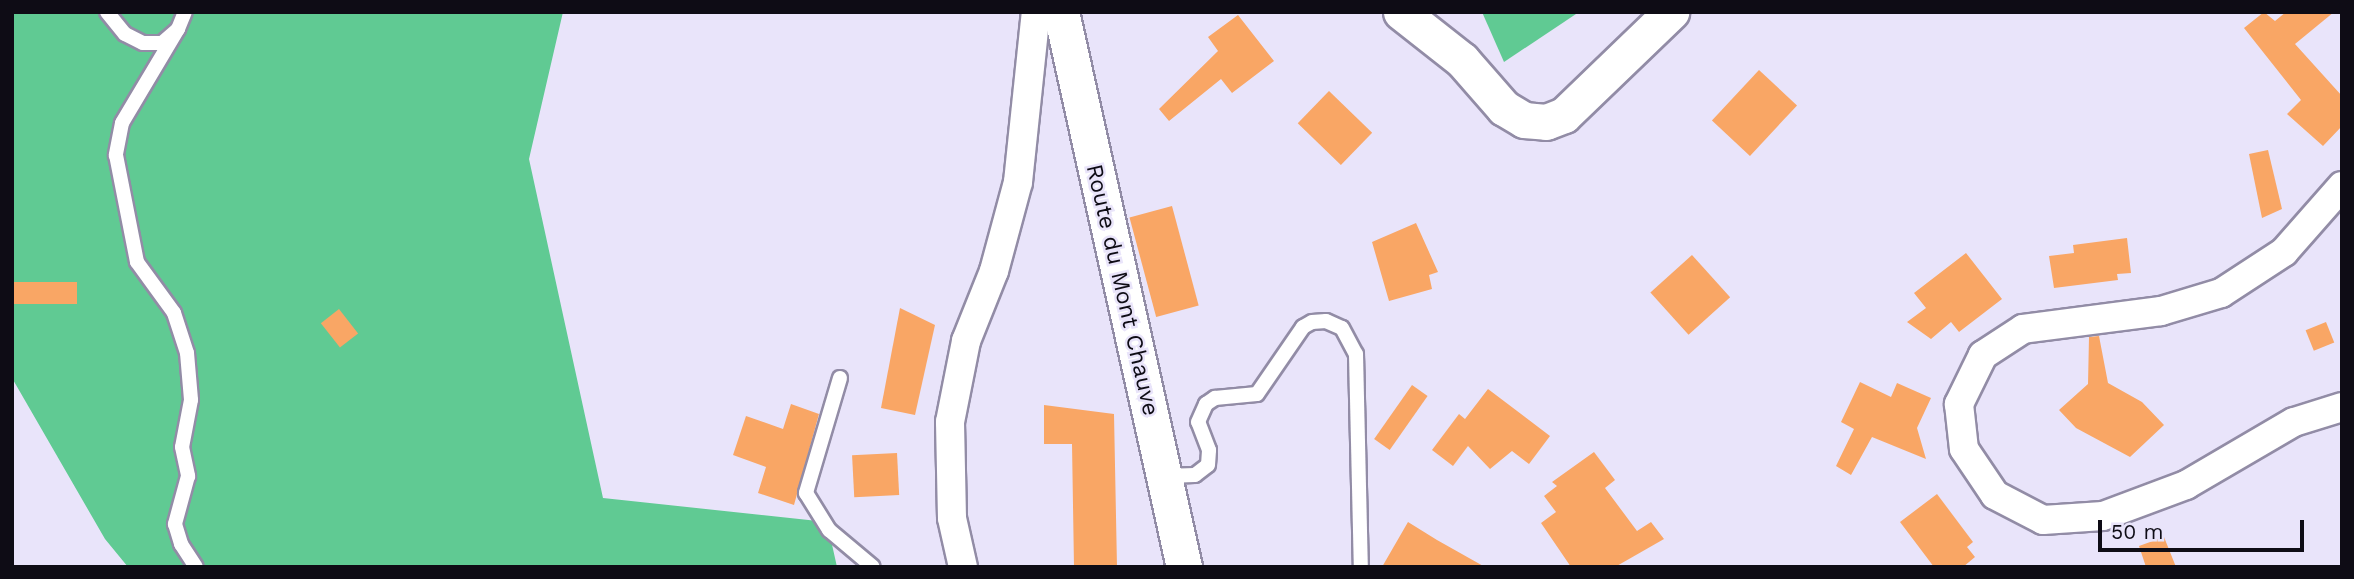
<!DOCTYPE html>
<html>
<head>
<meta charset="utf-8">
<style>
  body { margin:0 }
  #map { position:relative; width:2354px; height:579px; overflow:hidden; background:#e9e4fa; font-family:"Work Sans",sans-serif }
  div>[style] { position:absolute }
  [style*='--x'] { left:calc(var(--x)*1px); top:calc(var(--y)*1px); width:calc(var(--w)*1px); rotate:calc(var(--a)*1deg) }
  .forest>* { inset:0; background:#60ca93 }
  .building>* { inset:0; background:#f9a665; transform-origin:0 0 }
  .roads { filter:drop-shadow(2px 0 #928ca6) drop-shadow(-2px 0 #928ca6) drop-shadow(0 2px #928ca6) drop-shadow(0 -2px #928ca6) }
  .service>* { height:14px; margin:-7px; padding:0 7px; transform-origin:7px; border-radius:7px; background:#fff }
  .minor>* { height:28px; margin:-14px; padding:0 14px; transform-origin:14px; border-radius:14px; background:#fff }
  .tertiary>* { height:35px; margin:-17.5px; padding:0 17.5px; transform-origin:17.5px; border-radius:17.5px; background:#fff }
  span { translate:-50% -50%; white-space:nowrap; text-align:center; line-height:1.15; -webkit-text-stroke:5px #e9e4fa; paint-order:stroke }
  .street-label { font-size:23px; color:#0e0c15 }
  .frame { position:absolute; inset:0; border:14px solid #0e0c15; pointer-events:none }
  .scale { position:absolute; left:2098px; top:520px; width:206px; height:32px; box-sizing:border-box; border:4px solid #0e0c15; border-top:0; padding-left:9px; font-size:21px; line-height:24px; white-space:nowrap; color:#0e0c15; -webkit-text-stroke:5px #e9e4fa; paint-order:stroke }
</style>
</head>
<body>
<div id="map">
  <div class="forest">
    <div style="clip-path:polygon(12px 12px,563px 12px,529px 159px,603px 498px,827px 522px,837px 567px,128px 567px,105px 539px,12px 378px)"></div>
    <div style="clip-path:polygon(1482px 12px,1579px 12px,1504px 62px)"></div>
  </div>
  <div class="building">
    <div style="clip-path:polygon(2264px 12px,2275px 21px,2286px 12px,2334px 12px,2295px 44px,2342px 96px,2342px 126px,2323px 146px,2287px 114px,2301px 100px,2244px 28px)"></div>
    <div style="clip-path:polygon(1238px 15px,1274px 61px,1232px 93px,1221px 79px,1169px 121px,1159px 109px,1218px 51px,1208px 37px)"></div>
    <div style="left:1759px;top:70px;width:52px;height:69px;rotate:43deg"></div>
    <div style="left:1329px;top:91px;width:60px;height:45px;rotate:44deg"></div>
    <div style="clip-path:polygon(2268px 150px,2282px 209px,2262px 218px,2249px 154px)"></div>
    <div style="left:1172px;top:206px;width:103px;height:44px;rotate:75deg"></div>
    <div style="clip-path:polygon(1416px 223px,1438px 272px,1429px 275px,1432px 289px,1389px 301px,1372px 242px)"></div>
    <div style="clip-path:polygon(2127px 238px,2131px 273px,2117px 274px,2118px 280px,2054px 288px,2049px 256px,2074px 253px,2073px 245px)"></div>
    <div style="clip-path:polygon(1966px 253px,2002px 299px,1959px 332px,1951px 322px,1931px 339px,1907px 322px,1926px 308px,1914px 293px)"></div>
    <div style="left:1692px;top:255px;width:57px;height:56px;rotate:48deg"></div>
    <div style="left:77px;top:282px;width:22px;height:65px;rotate:90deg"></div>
    <div style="clip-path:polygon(900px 308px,935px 325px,915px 415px,881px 408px)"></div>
    <div style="left:339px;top:309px;width:31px;height:23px;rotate:52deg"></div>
    <div style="left:2326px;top:322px;width:22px;height:22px;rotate:68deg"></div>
    <div style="clip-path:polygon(2099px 336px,2108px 383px,2142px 402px,2164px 425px,2130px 457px,2076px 428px,2059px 410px,2088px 384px,2089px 337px)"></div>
    <div style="clip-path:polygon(1860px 382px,1891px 397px,1897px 383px,1931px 398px,1917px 428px,1926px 459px,1872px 437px,1851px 475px,1836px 466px,1854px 429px,1841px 422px)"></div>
    <div style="left:1412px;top:385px;width:19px;height:66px;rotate:35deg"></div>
    <div style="clip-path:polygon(1488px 389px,1550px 436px,1529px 464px,1512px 451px,1490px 469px,1468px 446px,1453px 466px,1432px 450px,1459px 414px,1465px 419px)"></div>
    <div style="clip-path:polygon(791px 404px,819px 414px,794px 505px,758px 493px,766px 467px,733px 455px,746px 416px,783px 429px)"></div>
    <div style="clip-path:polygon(1044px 405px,1114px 414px,1117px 567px,1074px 567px,1072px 444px,1044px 444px)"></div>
    <div style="clip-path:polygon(1594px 452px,1615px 480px,1605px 488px,1637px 531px,1651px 522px,1664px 539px,1615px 567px,1571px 567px,1541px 523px,1556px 512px,1544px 496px,1557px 486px,1552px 482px)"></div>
    <div style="left:897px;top:453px;width:42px;height:45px;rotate:87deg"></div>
    <div style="clip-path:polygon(1937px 494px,1973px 542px,1967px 547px,1975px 557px,1963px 567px,1934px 567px,1900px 522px)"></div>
    <div style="clip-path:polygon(1408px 522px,1437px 540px,1485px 567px,1382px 567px)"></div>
    <div style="clip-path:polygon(2164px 537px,2176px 567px,2146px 567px,2139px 546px)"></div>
  </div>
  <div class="roads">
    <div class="service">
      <div style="--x:107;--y:12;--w:28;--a:51"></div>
      <div style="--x:125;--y:34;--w:20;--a:27"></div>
      <div style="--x:143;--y:43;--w:19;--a:0"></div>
      <div style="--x:162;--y:43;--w:21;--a:-41"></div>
      <div style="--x:178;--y:29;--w:18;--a:-68"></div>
      <div style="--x:178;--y:29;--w:109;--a:120.8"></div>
      <div style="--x:122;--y:123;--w:33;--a:101"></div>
      <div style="--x:116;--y:155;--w:109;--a:78.9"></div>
      <div style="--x:137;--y:262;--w:63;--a:54"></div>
      <div style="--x:174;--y:313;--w:42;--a:72"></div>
      <div style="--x:187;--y:353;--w:47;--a:85.1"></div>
      <div style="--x:191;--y:400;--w:48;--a:100.8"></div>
      <div style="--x:182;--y:447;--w:30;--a:78"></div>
      <div style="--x:188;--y:476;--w:50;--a:105.2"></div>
      <div style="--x:175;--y:524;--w:21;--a:73"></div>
      <div style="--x:181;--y:544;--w:27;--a:57"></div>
      <div style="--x:840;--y:378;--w:120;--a:106.5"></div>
      <div style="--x:806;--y:493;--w:44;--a:58.1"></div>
      <div style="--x:829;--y:530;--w:57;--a:40.1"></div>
      <div style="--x:1165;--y:476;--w:30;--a:-2"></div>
      <div style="--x:1195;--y:475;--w:16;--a:-38"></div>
      <div style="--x:1208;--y:465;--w:15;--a:-86"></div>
      <div style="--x:1209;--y:450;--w:30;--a:-111"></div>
      <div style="--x:1198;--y:422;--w:20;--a:-66"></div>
      <div style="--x:1206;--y:404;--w:11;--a:-34"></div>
      <div style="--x:1215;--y:398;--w:42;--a:-5.4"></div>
      <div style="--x:1257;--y:394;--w:81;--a:-55.5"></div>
      <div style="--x:1303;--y:327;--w:10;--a:-29"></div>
      <div style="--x:1312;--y:322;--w:14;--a:-4"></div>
      <div style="--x:1326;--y:321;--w:17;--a:24"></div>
      <div style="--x:1342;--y:328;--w:30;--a:62"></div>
      <div style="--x:1356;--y:354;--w:213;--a:88.7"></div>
    </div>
    <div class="minor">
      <div style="--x:2342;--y:186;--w:88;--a:131.3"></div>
      <div style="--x:2284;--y:252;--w:75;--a:146.9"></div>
      <div style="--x:2221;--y:293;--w:63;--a:163.3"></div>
      <div style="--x:2161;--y:311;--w:139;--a:172.6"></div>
      <div style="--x:2023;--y:329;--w:48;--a:147"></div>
      <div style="--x:1983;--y:355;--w:55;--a:116.1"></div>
      <div style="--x:1959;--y:404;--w:45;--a:83.7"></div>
      <div style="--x:1964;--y:449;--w:55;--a:56"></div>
      <div style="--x:1995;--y:495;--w:54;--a:27.5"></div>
      <div style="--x:2043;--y:520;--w:60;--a:-3.8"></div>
      <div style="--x:2103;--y:516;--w:89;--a:-20.5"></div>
      <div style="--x:2186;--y:485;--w:125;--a:-30.3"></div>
      <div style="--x:2294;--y:422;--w:50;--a:-17.4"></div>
      <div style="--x:963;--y:567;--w:50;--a:-102.7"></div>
      <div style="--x:952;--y:518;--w:96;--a:-91.2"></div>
      <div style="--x:950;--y:422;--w:83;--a:-78.8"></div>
      <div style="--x:966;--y:341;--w:75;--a:-68.2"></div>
      <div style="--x:994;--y:271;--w:92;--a:-74.9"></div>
      <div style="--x:1018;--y:182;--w:171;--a:-84"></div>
    </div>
    <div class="tertiary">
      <div style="--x:1061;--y:12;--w:568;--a:77.5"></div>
      <div style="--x:1401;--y:12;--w:78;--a:38.2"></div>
      <div style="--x:1462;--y:60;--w:64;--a:48.8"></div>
      <div style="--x:1504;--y:108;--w:23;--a:31"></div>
      <div style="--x:1524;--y:120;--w:22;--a:5"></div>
      <div style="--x:1546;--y:122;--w:19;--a:-21"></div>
      <div style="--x:1564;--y:115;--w:149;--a:-43.9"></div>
    </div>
  </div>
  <div class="street-label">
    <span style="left:1122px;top:290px;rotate:77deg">Route du Mont Chauve</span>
  </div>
  <div class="frame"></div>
  <div class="scale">50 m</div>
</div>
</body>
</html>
